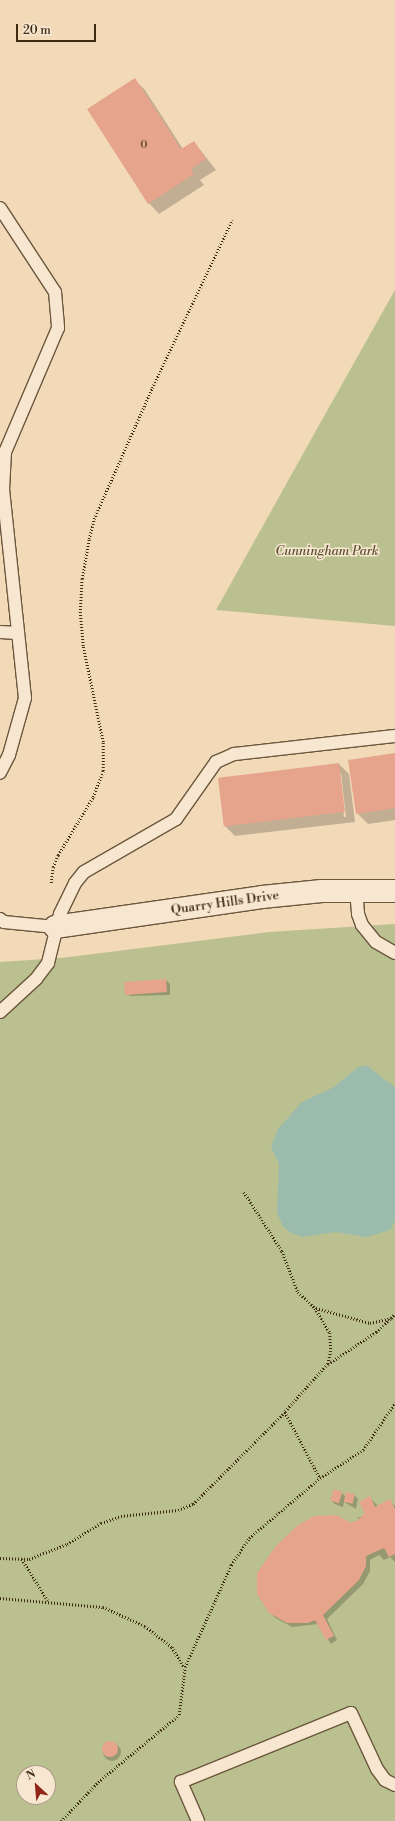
<!DOCTYPE html>
<html>
<head>
<meta charset="utf-8">
<style>
  body { margin:0 }
  #map { position:relative; width:395px; height:1821px; overflow:hidden; background:#f2dab8; font-family:"Libre Bodoni",serif }
  div>[style] { position:absolute }
  [style*='--x'] { left:calc(var(--x)*1px); top:calc(var(--y)*1px); width:calc(var(--w)*1px); rotate:calc(var(--a)*1deg) }
  .green>* { inset:0; background:#bac08f }
  .water>* { inset:0; background:#9bbbad }
  .shadow>* { inset:0; background:#0003 }
  .round { border-radius:50% }
  .building>* { inset:0; background:#e6a48d; transform-origin:0 0 }
  .path>* { height:2.5px; margin-top:-1.25px; transform-origin:0; background:repeating-linear-gradient(90deg,#3e2b12 0 1px,transparent 0 3px) }
  .roads { filter:drop-shadow(1px 0 #6b573c) drop-shadow(-1px 0 #6b573c) drop-shadow(0 1px #6b573c) drop-shadow(0 -1px #6b573c) }
  .service>* { height:12px; margin:-6px; padding:0 6px; transform-origin:6px; border-radius:6px; background:#f7e7d1 }
  .minor>* { height:22px; margin:-11px; padding:0 11px; transform-origin:11px; border-radius:11px; background:#f7e7d1 }
  span { translate:-50% -50%; white-space:nowrap; text-align:center; line-height:1.15; -webkit-text-stroke:3px #f7e7d1; paint-order:stroke }
  .number-label { font-size:11px; color:#684931 }
  .number-label span { -webkit-text-stroke-width:0 }
  .park-label { font-size:13px; color:#5d5031; font-style:italic }
  .street-label { font-size:13px; color:#3e2b12 }
  .north { position:absolute; left:16px; top:1765px; width:40px; height:40px; box-sizing:border-box; background:#f7e7d1; border:1px solid #ad9c85; border-radius:50%; rotate:334deg; font-size:11px; font-weight:700; line-height:16px; text-align:center; color:#3e2b12 }
  .north::after { content:''; display:block; margin:auto; width:14px; height:18px; background:#8f2418; clip-path:polygon(50% 0,100% 100%,50% 72%,0 100%) }
  .scale { position:absolute; left:16px; top:24px; width:80px; height:18px; box-sizing:border-box; border:2px solid #3e2b12; border-top:0; padding-left:5px; font-size:12px; line-height:14px; white-space:nowrap; color:#3e2b12; -webkit-text-stroke:3px #f7e7d1; paint-order:stroke }
</style>
</head>
<body>
<div id="map">
  <div class="green">
    <div style="clip-path:polygon(395px 290px,395px 626px,216px 610px,318px 427px)"></div>
    <div style="clip-path:polygon(evenodd,395px 924px,395px 1821px,0 1821px,0 962px,61px 958px,269px 932px,395px 924px,24px 1773px,48px 1773px,48px 1797px,24px 1797px,24px 1773px)"></div>
  </div>
  <div class="water">
    <div style="clip-path:polygon(366px 1065px,395px 1087px,395px 1221px,390px 1230px,367px 1237px,335px 1232px,303px 1237px,291px 1233px,282px 1225px,277px 1212px,279px 1164px,271px 1147px,278px 1129px,302px 1102px,334px 1087px,357px 1068px)"></div>
  </div>
  <div class="shadow">
    <div style="clip-path:polygon(134px 79px,145px 90px,183px 149px,194px 142px,216px 170px,200px 180px,204px 185px,159px 214px,149px 203px)"></div>
    <div style="clip-path:polygon(395px 754px,395px 820px,368px 824px,357px 813px)"></div>
    <div style="clip-path:polygon(evenodd,339px 764px,349px 774px,355px 822px,235px 836px,224px 825px,339px 764px,339px 774px,341px 774px,346px 817px,344px 817px,339px 774px)"></div>
    <div style="clip-path:polygon(166px 980px,170px 984px,170px 995px,130px 996px,126px 992px)"></div>
    <div style="clip-path:polygon(342px 1493px,346px 1497px,354px 1495px,358px 1499px,356px 1509px,344px 1502px,343px 1507px,335px 1504px,331px 1500px)"></div>
    <div style="clip-path:polygon(369px 1497px,378px 1506px,389px 1500px,395px 1506px,395px 1562px,390px 1557px,384px 1560px,379px 1555px,370px 1560px,370px 1571px,363px 1584px,327px 1619px,337px 1640px,331px 1644px,318px 1624px,292px 1627px,274px 1617px,270px 1612px,351px 1524px,361px 1524px,358px 1518px,367px 1514px)"></div>
    <div class="round" style="left:103px;top:1743px;width:18px;height:18px"></div>
  </div>
  <div class="building">
    <div style="clip-path:polygon(135px 78px,181px 149px,194px 141px,206px 159px,191px 169px,194px 174px,148px 204px,87px 109px)"></div>
    <div style="clip-path:polygon(395px 753px,395px 808px,356px 814px,348px 760px)"></div>
    <div style="left:339px;top:763px;width:49px;height:122px;rotate:83deg"></div>
    <div style="left:166px;top:979px;width:13px;height:42px;rotate:86deg"></div>
    <div style="left:334px;top:1489px;width:9px;height:12px;rotate:18deg"></div>
    <div style="left:346px;top:1492px;width:9px;height:10px;rotate:13deg"></div>
    <div style="clip-path:polygon(370px 1496px,375px 1507px,390px 1499px,395px 1509px,395px 1554px,389px 1557px,384px 1548px,366px 1556px,366px 1566px,359px 1580px,323px 1615px,334px 1636px,326px 1640px,315px 1620px,308px 1623px,287px 1623px,269px 1613px,257px 1594px,257px 1573px,276px 1546px,297px 1526px,314px 1516px,336px 1515px,351px 1523px,358px 1520px,365px 1513px,359px 1502px)"></div>
    <div class="round" style="left:102px;top:1741px;width:16px;height:16px"></div>
  </div>
  <div class="path">
    <div style="--x:51;--y:883;--w:16;--a:-83"></div>
    <div style="--x:53;--y:867;--w:13;--a:-67"></div>
    <div style="--x:58;--y:855;--w:68;--a:-58.9"></div>
    <div style="--x:93;--y:797;--w:28;--a:-69"></div>
    <div style="--x:103;--y:771;--w:29;--a:-90"></div>
    <div style="--x:103;--y:742;--w:98;--a:-101.8"></div>
    <div style="--x:83;--y:646;--w:33;--a:-95"></div>
    <div style="--x:80;--y:613;--w:34;--a:-87"></div>
    <div style="--x:82;--y:579;--w:41;--a:-80.1"></div>
    <div style="--x:89;--y:539;--w:21;--a:-76"></div>
    <div style="--x:94;--y:519;--w:143;--a:-66.1"></div>
    <div style="--x:152;--y:388;--w:186;--a:-64.5"></div>
    <div style="--x:244;--y:1192;--w:70;--a:57.2"></div>
    <div style="--x:282;--y:1251;--w:44;--a:68.7"></div>
    <div style="--x:298;--y:1292;--w:23;--a:43"></div>
    <div style="--x:315;--y:1308;--w:29;--a:59"></div>
    <div style="--x:330;--y:1333;--w:18;--a:87"></div>
    <div style="--x:331;--y:1351;--w:13;--a:103"></div>
    <div style="--x:328;--y:1364;--w:64;--a:131.9"></div>
    <div style="--x:285;--y:1412;--w:75;--a:62.1"></div>
    <div style="--x:316;--y:1308;--w:56;--a:15.5"></div>
    <div style="--x:370;--y:1323;--w:22;--a:-13"></div>
    <div style="--x:391;--y:1318;--w:6;--a:-45"></div>
    <div style="--x:328;--y:1364;--w:58;--a:-33.7"></div>
    <div style="--x:376;--y:1332;--w:19;--a:-43"></div>
    <div style="--x:0;--y:1558;--w:29;--a:2"></div>
    <div style="--x:29;--y:1559;--w:41;--a:-21.5"></div>
    <div style="--x:67;--y:1544;--w:40;--a:-32"></div>
    <div style="--x:101;--y:1523;--w:21;--a:-19"></div>
    <div style="--x:121;--y:1516;--w:57;--a:-6"></div>
    <div style="--x:178;--y:1510;--w:16;--a:-22"></div>
    <div style="--x:193;--y:1504;--w:130;--a:-45"></div>
    <div style="--x:22;--y:1559;--w:49;--a:58.2"></div>
    <div style="--x:0;--y:1598;--w:103;--a:5"></div>
    <div style="--x:103;--y:1607;--w:46;--a:24.3"></div>
    <div style="--x:145;--y:1626;--w:34;--a:38"></div>
    <div style="--x:172;--y:1647;--w:23;--a:59"></div>
    <div style="--x:61;--y:1821;--w:54;--a:-46.5"></div>
    <div style="--x:98;--y:1782;--w:105;--a:-39.6"></div>
    <div style="--x:179;--y:1715;--w:48;--a:-82.9"></div>
    <div style="--x:185;--y:1667;--w:112;--a:-65.7"></div>
    <div style="--x:231;--y:1565;--w:32;--a:-56"></div>
    <div style="--x:249;--y:1538;--w:93;--a:-40.2"></div>
    <div style="--x:320;--y:1478;--w:51;--a:-33.1"></div>
    <div style="--x:363;--y:1450;--w:57;--a:-55.8"></div>
  </div>
  <div class="roads">
    <div class="service">
      <div style="--x:0;--y:208;--w:100;--a:56.8"></div>
      <div style="--x:55;--y:292;--w:36;--a:85"></div>
      <div style="--x:58;--y:328;--w:135;--a:113.1"></div>
      <div style="--x:5;--y:452;--w:37;--a:93"></div>
      <div style="--x:3;--y:489;--w:210;--a:84"></div>
      <div style="--x:25;--y:698;--w:59;--a:105.7"></div>
      <div style="--x:9;--y:755;--w:20;--a:117"></div>
      <div style="--x:0;--y:632;--w:18;--a:3"></div>
      <div style="--x:356;--y:890;--w:24;--a:85"></div>
      <div style="--x:358;--y:914;--w:12;--a:70"></div>
      <div style="--x:362;--y:925;--w:22;--a:51"></div>
      <div style="--x:376;--y:942;--w:22;--a:30"></div>
      <div style="--x:0;--y:919;--w:5;--a:37"></div>
      <div style="--x:4;--y:922;--w:51;--a:5.6"></div>
      <div style="--x:0;--y:1012;--w:49;--a:-42.5"></div>
      <div style="--x:36;--y:979;--w:20;--a:-53"></div>
      <div style="--x:48;--y:963;--w:50;--a:-76.2"></div>
      <div style="--x:60;--y:914;--w:34;--a:-64"></div>
      <div style="--x:75;--y:883;--w:14;--a:-51"></div>
      <div style="--x:84;--y:872;--w:106;--a:-29.9"></div>
      <div style="--x:176;--y:819;--w:70;--a:-54.9"></div>
      <div style="--x:216;--y:762;--w:20;--a:-24"></div>
      <div style="--x:234;--y:754;--w:162;--a:-6.4"></div>
      <div style="--x:198;--y:1821;--w:43;--a:-113.6"></div>
      <div style="--x:181;--y:1782;--w:183;--a:-22.1"></div>
      <div style="--x:351;--y:1713;--w:62;--a:65.1"></div>
      <div style="--x:377;--y:1769;--w:14;--a:54"></div>
      <div style="--x:385;--y:1780;--w:11;--a:27"></div>
    </div>
    <div class="minor">
      <div style="--x:55;--y:927;--w:209;--a:-8.2"></div>
      <div style="--x:262;--y:897;--w:60;--a:-5.7"></div>
      <div style="--x:322;--y:891;--w:73;--a:0"></div>
    </div>
  </div>
  <div class="number-label">
    <span style="left:144px;top:145px">0</span>
  </div>
  <div class="park-label">
    <span style="left:327px;top:551px">Cunningham Park</span>
  </div>
  <div class="street-label">
    <span style="left:225px;top:903px;rotate:-8deg">Quarry Hills Drive</span>
  </div>
  <div class="north">N</div>
  <div class="scale">20 m</div>
</div>
</body>
</html>
